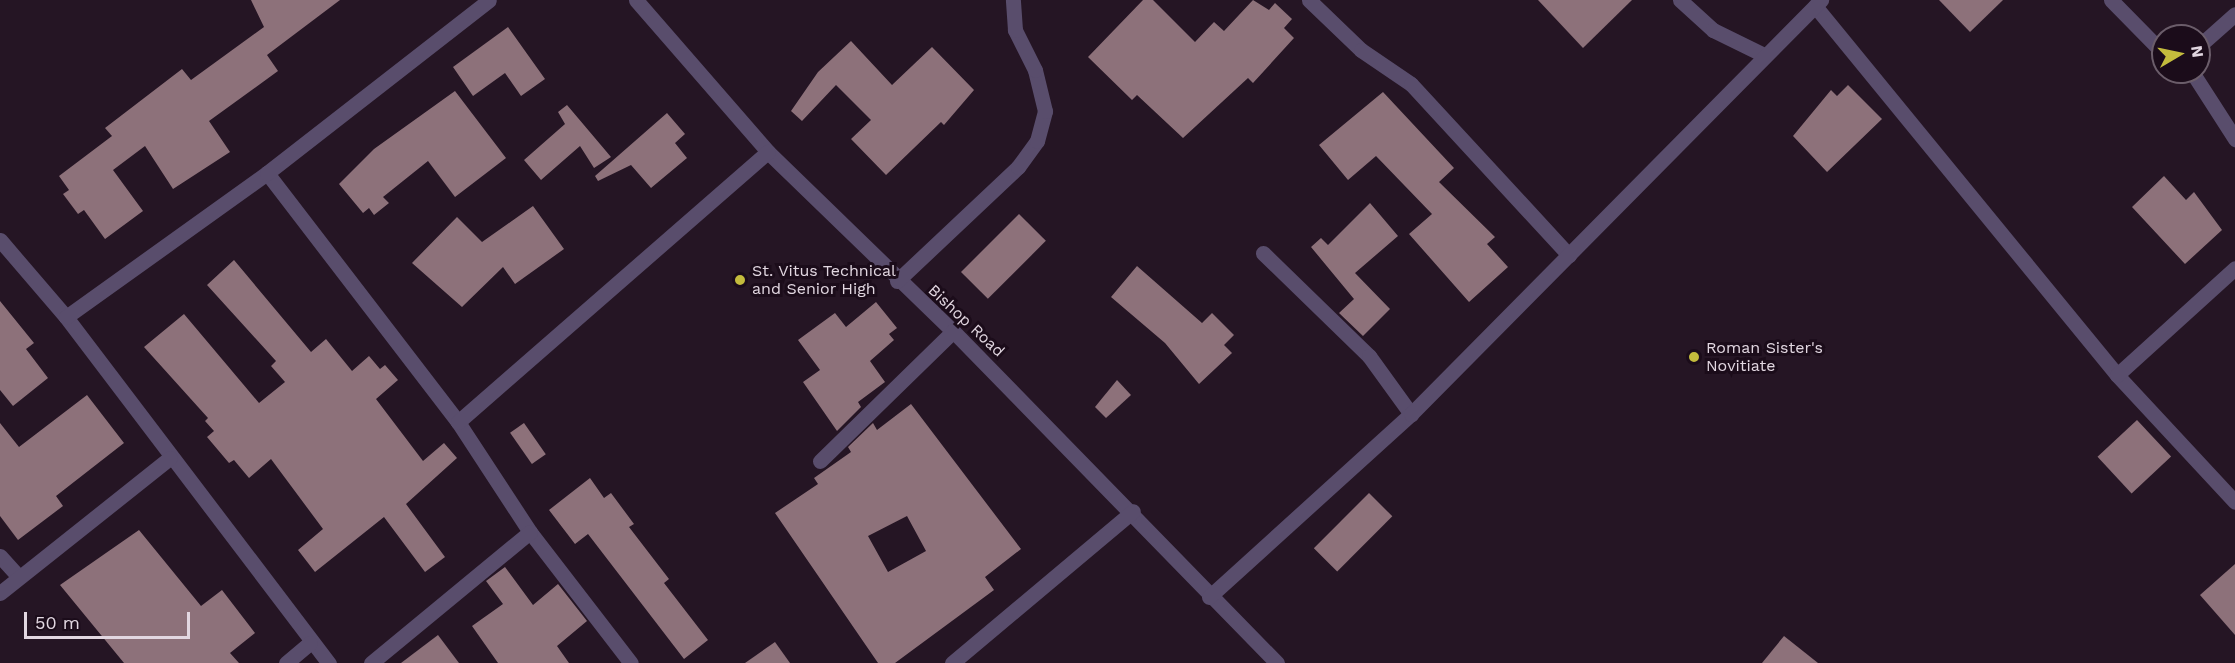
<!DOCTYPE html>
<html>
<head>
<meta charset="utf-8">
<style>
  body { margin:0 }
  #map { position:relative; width:2235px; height:663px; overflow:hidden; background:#251524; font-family:"Work Sans",sans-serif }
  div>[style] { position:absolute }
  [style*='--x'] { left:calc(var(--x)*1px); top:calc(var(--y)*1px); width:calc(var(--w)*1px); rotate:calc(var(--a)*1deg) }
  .building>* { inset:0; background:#8d717a; transform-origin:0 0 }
  .minor>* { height:15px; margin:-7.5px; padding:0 7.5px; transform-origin:7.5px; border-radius:7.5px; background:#594d6c }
  .dots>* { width:16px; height:16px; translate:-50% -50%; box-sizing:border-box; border:3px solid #1b0c1a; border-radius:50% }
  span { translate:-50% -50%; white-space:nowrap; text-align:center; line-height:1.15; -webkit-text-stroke:6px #1b0c1a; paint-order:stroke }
  .poi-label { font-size:16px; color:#e2d7e1 }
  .left { translate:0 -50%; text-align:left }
  .street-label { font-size:16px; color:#e2d7e1 }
  .north { position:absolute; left:2151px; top:24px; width:60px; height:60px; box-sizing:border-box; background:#1b0c1a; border:2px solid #6b5d6a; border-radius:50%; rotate:81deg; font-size:16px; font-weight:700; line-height:24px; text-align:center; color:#e2d7e1 }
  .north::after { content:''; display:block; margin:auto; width:21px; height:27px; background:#c4bc3d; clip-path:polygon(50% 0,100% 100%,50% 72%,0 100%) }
  .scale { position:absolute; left:24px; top:612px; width:166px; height:27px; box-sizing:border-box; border:3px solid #e2d7e1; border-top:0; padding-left:8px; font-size:18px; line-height:21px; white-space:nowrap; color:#e2d7e1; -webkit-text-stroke:4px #1b0c1a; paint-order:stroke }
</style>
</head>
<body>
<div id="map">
  <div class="building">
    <div style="clip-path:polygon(251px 0,340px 0,267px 55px,278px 71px,209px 121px,230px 152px,173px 189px,145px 146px,113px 170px,143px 211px,105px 239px,84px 210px,78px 214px,63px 194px,69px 190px,59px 176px,112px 136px,105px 128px,182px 69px,191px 80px,264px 27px)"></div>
    <div style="clip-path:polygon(1143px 0,1153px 0,1195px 42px,1214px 22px,1224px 31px,1253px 0,1269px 10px,1275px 3px,1292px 19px,1284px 28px,1294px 38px,1253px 83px,1248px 78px,1183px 138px,1137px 95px,1132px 100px,1088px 57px)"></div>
    <div style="clip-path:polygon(1538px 0,1632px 0,1583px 48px)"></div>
    <div style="clip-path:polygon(1939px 0,2003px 0,1970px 32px)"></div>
    <div style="clip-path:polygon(508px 27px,545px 79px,521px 96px,505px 73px,473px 96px,453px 67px)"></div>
    <div style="clip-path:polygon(851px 41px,892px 85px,932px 47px,974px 90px,944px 125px,941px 122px,886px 175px,851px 139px,871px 120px,836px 85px,802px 121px,791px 111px,818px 72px)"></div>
    <div style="clip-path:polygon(1848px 85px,1882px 119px,1827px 172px,1793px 136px,1831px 90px,1837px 96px)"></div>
    <div style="clip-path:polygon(455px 91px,506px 158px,455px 197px,428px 161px,383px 197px,389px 203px,374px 215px,369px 208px,363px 213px,339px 184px,374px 149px)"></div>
    <div style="clip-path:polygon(1383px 92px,1454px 168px,1439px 182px,1495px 237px,1487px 244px,1508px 267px,1469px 302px,1409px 234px,1432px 214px,1376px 156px,1348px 180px,1319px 145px)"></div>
    <div style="clip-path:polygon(567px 105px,611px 157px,594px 168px,580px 146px,541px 180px,524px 160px,565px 124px,558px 112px)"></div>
    <div style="clip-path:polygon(667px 113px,685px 134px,675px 143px,687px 158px,651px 188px,631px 165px,598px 181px,595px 176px)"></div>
    <div style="clip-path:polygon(2164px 176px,2186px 200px,2194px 192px,2222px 230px,2185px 264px,2132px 207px)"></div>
    <div style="clip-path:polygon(1370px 203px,1398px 236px,1355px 273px,1390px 309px,1363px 336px,1339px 313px,1354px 299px,1311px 247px,1321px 238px,1328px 245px)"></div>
    <div style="clip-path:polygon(533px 206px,564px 249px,515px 284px,503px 267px,462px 307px,412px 263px,457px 217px,482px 242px)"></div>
    <div style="left:1019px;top:214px;width:38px;height:82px;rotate:45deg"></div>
    <div style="clip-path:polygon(234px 260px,311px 352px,326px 339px,352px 371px,369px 356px,380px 369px,385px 365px,398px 380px,376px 399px,423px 461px,444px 443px,457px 458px,406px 504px,445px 557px,425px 572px,384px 517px,315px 572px,298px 550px,323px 529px,271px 459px,249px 478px,234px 460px,229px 463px,207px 437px,214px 431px,205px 421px,208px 418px,144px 347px,184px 314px,259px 403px,285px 382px,271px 366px,276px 361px,207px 285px)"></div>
    <div style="clip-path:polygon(1137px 266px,1202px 323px,1212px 313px,1234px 335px,1224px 345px,1232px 353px,1199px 384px,1165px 343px,1111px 297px)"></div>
    <div style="clip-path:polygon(0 301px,34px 343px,26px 349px,48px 378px,13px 406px,0 390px)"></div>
    <div style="clip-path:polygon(876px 302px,897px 328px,889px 334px,894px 340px,870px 361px,885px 382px,858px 402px,861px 407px,837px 431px,803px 382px,820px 370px,798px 340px,835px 313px,846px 327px)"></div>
    <div style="clip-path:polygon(1117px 380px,1131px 395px,1106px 418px,1095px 407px)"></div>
    <div style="clip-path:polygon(87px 395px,124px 443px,56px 496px,63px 506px,18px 540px,0 516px,0 423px,19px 447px)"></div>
    <div style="clip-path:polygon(evenodd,911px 404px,1021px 549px,985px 577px,994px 590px,895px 663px,878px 663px,775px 513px,818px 484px,814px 478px,851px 452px,848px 447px,873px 423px,877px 430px,911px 404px,907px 516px,926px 551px,888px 572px,868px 536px,907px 516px)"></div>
    <div style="left:2137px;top:420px;width:50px;height:54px;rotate:47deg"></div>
    <div style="left:524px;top:423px;width:38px;height:17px;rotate:55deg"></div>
    <div style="clip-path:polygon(590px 478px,604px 498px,611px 493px,634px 524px,629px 527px,669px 579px,664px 583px,708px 640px,684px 659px,588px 534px,575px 544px,549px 510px)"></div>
    <div style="left:1369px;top:493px;width:33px;height:78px;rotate:45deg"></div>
    <div style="clip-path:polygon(139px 530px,201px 606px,222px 590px,255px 633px,230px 653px,239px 663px,124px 663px,60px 585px)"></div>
    <div style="clip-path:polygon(2235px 564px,2235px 635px,2200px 595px)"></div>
    <div style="clip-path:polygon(505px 567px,533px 605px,558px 584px,587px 621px,557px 646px,569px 663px,498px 663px,472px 626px,503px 604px,486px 581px)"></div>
    <div style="clip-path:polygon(438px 635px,459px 663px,401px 663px)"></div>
    <div style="clip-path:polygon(1784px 636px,1818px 663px,1762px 663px)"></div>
    <div style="clip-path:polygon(775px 642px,790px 663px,745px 663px)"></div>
  </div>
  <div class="minor">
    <div style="--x:636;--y:0;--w:201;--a:49"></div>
    <div style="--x:768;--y:152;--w:257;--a:44.1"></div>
    <div style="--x:953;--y:331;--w:464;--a:45.7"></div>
    <div style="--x:1309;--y:0;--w:72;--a:43.9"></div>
    <div style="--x:1361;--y:50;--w:60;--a:34.2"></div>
    <div style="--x:1411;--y:84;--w:233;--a:47.3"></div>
    <div style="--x:1680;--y:0;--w:45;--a:42.3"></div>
    <div style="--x:1713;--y:30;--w:55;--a:26.1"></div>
    <div style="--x:2111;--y:0;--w:74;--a:45.5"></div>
    <div style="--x:1815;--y:6;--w:477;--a:50.7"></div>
    <div style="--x:2117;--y:375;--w:173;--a:47.1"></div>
    <div style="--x:2199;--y:46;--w:48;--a:-41.6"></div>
    <div style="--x:2192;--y:72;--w:80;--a:57.3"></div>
    <div style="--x:267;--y:173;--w:314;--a:52.5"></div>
    <div style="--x:458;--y:422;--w:131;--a:56.8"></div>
    <div style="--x:530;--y:532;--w:165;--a:52.4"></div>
    <div style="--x:0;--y:240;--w:101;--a:49.4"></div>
    <div style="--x:66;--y:317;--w:435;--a:52.8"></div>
    <div style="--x:1263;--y:253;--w:148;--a:44.2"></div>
    <div style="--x:1369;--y:356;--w:72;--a:54.1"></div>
    <div style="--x:897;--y:281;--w:166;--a:-43.3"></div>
    <div style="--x:1018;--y:167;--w:32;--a:-54"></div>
    <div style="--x:1037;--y:141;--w:31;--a:-75"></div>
    <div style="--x:1045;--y:111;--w:42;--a:-103.7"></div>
    <div style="--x:1035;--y:70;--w:45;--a:-116.6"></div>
    <div style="--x:1015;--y:30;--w:30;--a:-94"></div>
    <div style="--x:66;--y:317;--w:247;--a:-35.6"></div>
    <div style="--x:267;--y:173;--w:281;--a:-37.9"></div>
    <div style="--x:2117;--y:375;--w:159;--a:-42.2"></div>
    <div style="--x:458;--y:422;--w:411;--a:-41.1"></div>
    <div style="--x:820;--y:461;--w:186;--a:-44.3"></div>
    <div style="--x:0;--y:556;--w:28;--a:48"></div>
    <div style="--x:0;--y:593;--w:217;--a:-38.5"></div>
    <div style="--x:1209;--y:597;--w:273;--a:-42.2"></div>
    <div style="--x:1411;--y:414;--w:583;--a:-45.28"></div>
    <div style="--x:286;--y:663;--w:31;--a:-40"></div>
    <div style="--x:371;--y:663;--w:206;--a:-39.5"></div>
    <div style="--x:952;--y:663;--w:236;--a:-40"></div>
  </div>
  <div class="dots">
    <div style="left:740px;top:280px;background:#c4bc3d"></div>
    <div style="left:1694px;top:357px;background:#c4bc3d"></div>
  </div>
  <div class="poi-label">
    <span class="left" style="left:752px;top:280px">St. Vitus Technical<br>and Senior High</span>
    <span class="left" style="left:1706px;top:357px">Roman Sister's<br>Novitiate</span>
  </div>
  <div class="street-label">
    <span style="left:966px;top:321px;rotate:43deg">Bishop Road</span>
  </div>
  <div class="north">N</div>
  <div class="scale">50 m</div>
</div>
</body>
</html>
